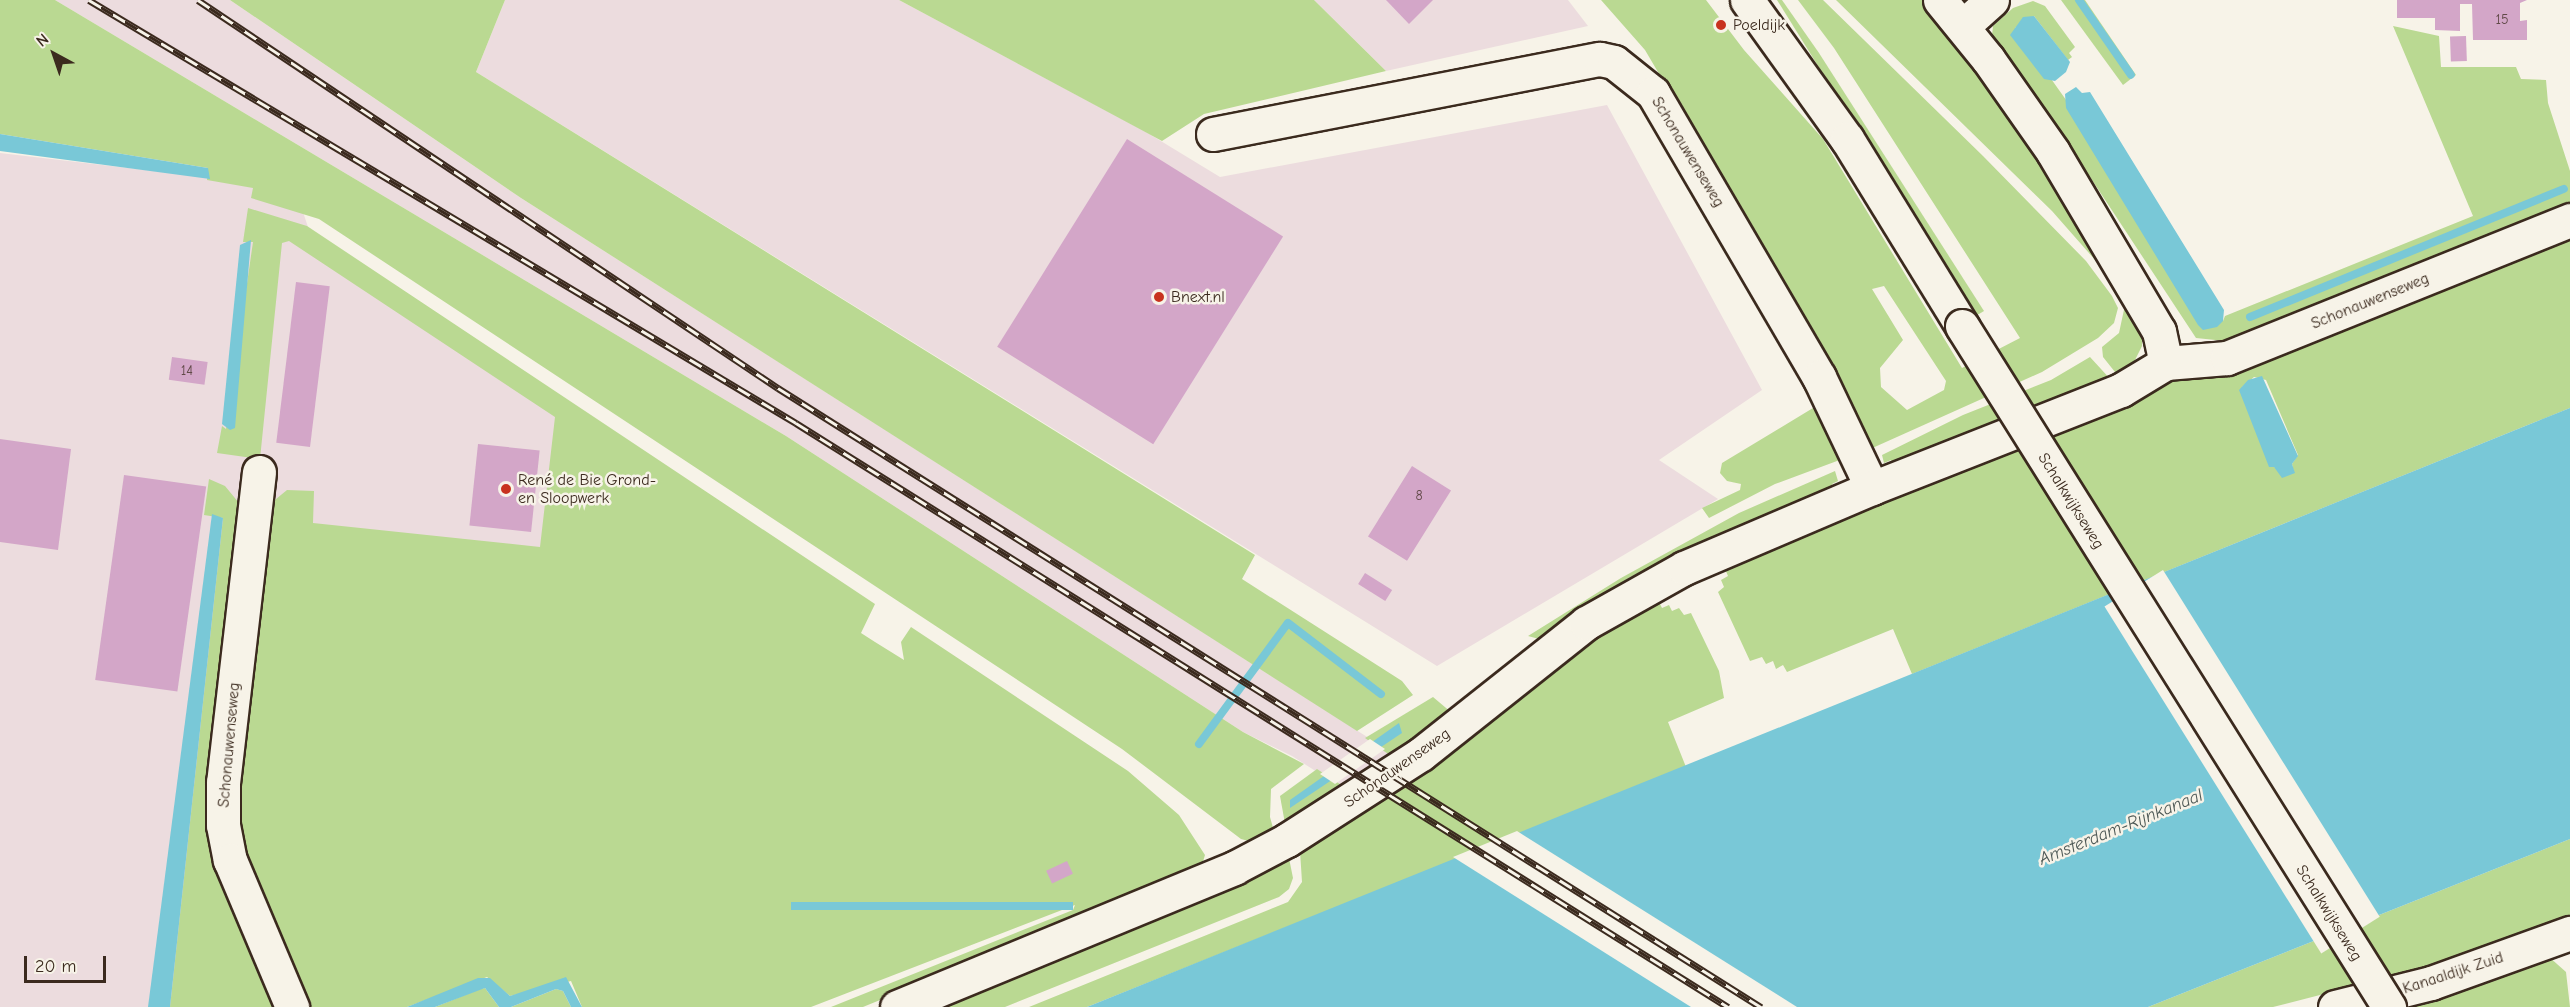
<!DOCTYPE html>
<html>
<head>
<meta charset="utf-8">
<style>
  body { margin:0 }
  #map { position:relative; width:2570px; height:1007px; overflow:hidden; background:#f7f3e8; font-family:"Comic Neue",sans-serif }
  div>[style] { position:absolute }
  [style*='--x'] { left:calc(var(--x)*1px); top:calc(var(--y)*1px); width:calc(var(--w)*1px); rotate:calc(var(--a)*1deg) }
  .built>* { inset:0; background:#ecdcde }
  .green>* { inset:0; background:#bad992 }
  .water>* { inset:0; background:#79c8d7; transform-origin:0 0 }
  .pier>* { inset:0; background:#f7f3e8; transform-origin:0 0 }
  .stream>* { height:8px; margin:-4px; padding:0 4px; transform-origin:4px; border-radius:4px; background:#79c8d7 }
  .building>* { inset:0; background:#d3a6c8; transform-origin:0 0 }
  .roads { filter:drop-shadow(2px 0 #3b2a1e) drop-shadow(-2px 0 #3b2a1e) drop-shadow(0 2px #3b2a1e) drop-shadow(0 -2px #3b2a1e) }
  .minor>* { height:33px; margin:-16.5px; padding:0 16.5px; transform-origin:16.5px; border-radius:16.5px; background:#f7f3e8 }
  .rail>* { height:7px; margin-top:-3.5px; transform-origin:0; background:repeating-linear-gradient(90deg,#f7f3e8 0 14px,#3b2a1e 0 28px); box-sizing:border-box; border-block:2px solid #3b2a1e }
  .bridges { filter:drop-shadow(2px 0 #3b2a1e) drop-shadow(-2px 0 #3b2a1e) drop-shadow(0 2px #3b2a1e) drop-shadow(0 -2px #3b2a1e) }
  .minor-bridge>* { height:33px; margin:-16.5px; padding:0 16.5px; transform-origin:16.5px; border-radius:16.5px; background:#f7f3e8 }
  .dots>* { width:16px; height:16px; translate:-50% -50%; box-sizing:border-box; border:3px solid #f7f3e8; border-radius:50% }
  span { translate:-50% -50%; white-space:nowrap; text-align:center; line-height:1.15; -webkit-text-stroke:5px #f7f3e8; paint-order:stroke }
  .number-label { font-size:14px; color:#614948 }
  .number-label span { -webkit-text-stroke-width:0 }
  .poi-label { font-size:16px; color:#3b2a1e }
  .left { translate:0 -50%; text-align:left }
  .street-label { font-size:16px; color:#3b2a1e }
  .water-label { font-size:18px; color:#4e5956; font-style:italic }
  .north { position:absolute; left:24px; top:24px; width:60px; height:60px; -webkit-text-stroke:4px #f7f3e8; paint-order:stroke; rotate:320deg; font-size:16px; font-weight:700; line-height:24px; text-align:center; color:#3b2a1e }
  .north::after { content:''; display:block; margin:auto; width:21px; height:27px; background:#3b2a1e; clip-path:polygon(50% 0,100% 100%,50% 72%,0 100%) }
  .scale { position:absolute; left:24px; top:956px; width:82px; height:27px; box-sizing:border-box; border:3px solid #3b2a1e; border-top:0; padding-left:8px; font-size:18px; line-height:21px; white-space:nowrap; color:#3b2a1e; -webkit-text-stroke:4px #f7f3e8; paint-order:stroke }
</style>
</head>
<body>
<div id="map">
  <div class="built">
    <div style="clip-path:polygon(55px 0,230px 0,521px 198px,1397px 756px,1347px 791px,1292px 756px,1243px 732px,786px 436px)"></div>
    <div style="clip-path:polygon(505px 0,899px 0,1146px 132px,1220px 177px,1607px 105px,1762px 390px,1659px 460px,1718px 499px,1437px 666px,476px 72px)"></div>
    <div style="clip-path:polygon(1314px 0,1568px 0,1588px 26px,1386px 71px)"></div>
    <div style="clip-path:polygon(0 153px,214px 178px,249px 184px,300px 203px,313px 242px,584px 425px,562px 581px,363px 1007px,0 1007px)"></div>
  </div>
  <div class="green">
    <div style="clip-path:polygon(0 0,55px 0,786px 436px,1243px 732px,1304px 764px,1271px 789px,1270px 817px,1275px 835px,1260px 844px,1241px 839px,1122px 749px,319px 219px,251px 198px,253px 188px,207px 180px,208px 168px,0 134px)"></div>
    <div style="clip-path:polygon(230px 0,505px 0,476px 72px,1255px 555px,1242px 579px,1402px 681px,1413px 695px,1357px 731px,521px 198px)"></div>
    <div style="clip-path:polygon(899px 0,1314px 0,1386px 71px,1204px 114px,1162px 141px)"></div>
    <div style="clip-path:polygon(evenodd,1601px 0,1706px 0,1744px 50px,1823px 139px,1962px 368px,2020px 338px,1834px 48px,1798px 0,1823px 0,1983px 156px,2086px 261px,2112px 296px,2118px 308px,2114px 323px,2098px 338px,2042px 372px,1868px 450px,1705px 152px,1645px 50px,1601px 0,1884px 286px,1946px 381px,1944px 390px,1907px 410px,1881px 387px,1880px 368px,1903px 340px,1872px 289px,1884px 286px)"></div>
    <div style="clip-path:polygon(1777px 0,1782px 0,1819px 53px,1984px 311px,1974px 317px)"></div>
    <div style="clip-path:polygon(1836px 0,1926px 0,1951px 26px,2040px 161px,2103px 269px,2052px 211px)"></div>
    <div style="clip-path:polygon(2061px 0,2085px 0,2136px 75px,2123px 85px)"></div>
    <div style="clip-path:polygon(2033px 1px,2045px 6px,2075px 47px,2069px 53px,2072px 57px,2068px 60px,2034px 16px,2015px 28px,2223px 321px,2225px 316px,2473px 216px,2393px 26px,2439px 36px,2441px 67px,2516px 67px,2521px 79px,2546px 80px,2548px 103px,2570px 171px,2570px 208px,2235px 342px,2196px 338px,2040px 101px,1992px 36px,1993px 26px,2013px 8px)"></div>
    <div style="clip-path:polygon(248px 208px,307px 226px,875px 604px,861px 633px,875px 642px,904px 660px,901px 642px,911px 627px,1128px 771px,1179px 815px,1205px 855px,1201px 868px,863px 1007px,831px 1007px,1073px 910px,1075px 905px,811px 1007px,582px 1007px,571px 981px,510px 996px,487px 977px,407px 1007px,305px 1007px,249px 874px,234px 814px,270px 504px,287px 490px,314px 491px,313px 523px,540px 547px,555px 417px,289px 241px,282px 243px,260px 459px,217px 453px,222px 426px,226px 429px,253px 242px,243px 242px)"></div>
    <div style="clip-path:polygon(evenodd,2570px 232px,2570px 408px,1912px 674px,1893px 629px,1787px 672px,1783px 665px,1776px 669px,1773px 661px,1766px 664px,1762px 657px,1750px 661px,1718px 592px,1724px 587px,1721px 580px,1728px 576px,1723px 564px,2083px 425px,2182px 376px,2570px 232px,2254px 377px,2266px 380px,2298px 455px,2292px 464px,2294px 473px,2274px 467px,2242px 387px,2254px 377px)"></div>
    <div style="clip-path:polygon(2125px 305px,2142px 331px,2142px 346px,2131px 368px,2119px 377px,2103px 357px,2102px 347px,2119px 333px)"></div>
    <div style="clip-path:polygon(2090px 357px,2112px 381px,1895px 468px,1891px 460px,1884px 463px,1882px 455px,1963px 415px,2051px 380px)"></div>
    <div style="clip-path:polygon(1813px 408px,1828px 408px,1845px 458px,1775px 484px,1709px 518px,1702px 508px,1740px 490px,1741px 484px,1727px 481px,1720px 473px,1722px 463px)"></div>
    <div style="clip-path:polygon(1835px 471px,1838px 481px,1832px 484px,1835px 491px,1701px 543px,1630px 577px,1539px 639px,1528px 636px,1621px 578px,1739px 513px)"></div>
    <div style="clip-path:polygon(209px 479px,225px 486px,239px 503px,209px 802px,278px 1007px,170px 1007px,223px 518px,204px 515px)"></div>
    <div style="clip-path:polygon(1659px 602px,1662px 608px,1669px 605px,1672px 611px,1679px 608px,1684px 615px,1691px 613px,1719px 671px,1724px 698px,1668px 722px,1686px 767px,1087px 1007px,1029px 1007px,1288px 902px,1302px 882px,1300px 851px,1425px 768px,1612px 628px)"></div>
    <div style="clip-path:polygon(1433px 697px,1452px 713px,1394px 758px,1365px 738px)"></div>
    <div style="clip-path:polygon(1317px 769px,1349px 790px,1286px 829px,1280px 796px)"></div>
    <div style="clip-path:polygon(2570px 839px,2570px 919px,2444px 963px,2273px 1007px,2148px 1007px)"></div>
    <div style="clip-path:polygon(1289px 858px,1293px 878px,1289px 889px,1279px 897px,1005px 1007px,928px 1007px,1233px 885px)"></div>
    <div style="clip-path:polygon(2548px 956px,2566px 972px,2570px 1007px,2406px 1007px,2435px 1001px,2456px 985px)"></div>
    <div style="clip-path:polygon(485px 988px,499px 1007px,435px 1007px,480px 989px)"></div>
    <div style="clip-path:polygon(556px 989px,563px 991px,571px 1007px,511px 1007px)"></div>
  </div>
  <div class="water">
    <div style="clip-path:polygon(2034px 16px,2070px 62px,2066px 72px,2055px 81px,2044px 79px,2010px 35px,2023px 17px)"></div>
    <div style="clip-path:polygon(2076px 87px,2082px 93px,2090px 92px,2224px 310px,2223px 321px,2217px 327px,2203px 330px,2198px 325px,2066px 108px,2065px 94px)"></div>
    <div style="clip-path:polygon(0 134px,208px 168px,210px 179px,0 151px)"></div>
    <div style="clip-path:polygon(251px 240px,235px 428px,230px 430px,222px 424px,240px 245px)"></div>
    <div style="clip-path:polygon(2262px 376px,2298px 456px,2292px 464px,2295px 473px,2282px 478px,2274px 467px,2269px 467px,2239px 390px,2248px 380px)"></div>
    <div style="clip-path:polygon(2570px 408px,2570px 839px,2148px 1007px,1087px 1007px)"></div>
    <div style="clip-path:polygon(212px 514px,223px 518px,170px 1007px,148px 1007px)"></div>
    <div style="clip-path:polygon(1399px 723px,1402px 733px,1290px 808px,1290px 800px)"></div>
    <div style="left:1073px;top:902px;width:8px;height:282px;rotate:90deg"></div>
    <div style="clip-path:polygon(566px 977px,582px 1007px,571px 1007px,563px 991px,556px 989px,511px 1007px,499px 1007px,485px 988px,435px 1007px,407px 1007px,478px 978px,490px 978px,510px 996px)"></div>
  </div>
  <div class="pier">
    <div style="left:2163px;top:570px;width:409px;height:69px;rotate:58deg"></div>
    <div style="clip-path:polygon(1370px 739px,1385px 749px,1335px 784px,1320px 774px)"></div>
    <div style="clip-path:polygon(1517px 831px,1797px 1007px,1691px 1007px,1453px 857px)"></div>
  </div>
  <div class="stream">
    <div style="--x:2079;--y:0;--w:91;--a:55.3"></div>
    <div style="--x:2250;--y:317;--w:339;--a:-22.2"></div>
    <div style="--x:1199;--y:744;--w:150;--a:-53.7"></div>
    <div style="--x:1288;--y:623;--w:117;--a:37.4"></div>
  </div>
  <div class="building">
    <div style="clip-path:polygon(1386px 0,1433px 0,1409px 24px)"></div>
    <div style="clip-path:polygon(2397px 0,2527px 0,2520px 3px,2520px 21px,2527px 20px,2527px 40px,2473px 40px,2472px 4px,2460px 4px,2460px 31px,2435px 30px,2435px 18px,2397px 18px)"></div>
    <div style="left:2466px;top:36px;width:25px;height:16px;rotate:88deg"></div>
    <div style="left:1127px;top:139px;width:184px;height:245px;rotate:32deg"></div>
    <div style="left:296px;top:282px;width:34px;height:162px;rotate:7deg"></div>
    <div style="left:172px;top:357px;width:36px;height:23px;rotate:8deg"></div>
    <div style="clip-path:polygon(0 439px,71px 449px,58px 550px,0 542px)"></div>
    <div style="left:478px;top:444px;width:62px;height:82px;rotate:6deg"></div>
    <div style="left:1412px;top:466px;width:46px;height:83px;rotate:32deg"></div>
    <div style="left:124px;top:475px;width:83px;height:207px;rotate:8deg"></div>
    <div style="left:1365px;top:573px;width:32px;height:13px;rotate:32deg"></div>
    <div style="left:1067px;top:861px;width:14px;height:23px;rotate:65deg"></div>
  </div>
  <div class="roads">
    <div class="minor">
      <div style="--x:1747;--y:0;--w:171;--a:54.3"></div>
      <div style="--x:1847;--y:139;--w:220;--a:58.4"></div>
      <div style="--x:1940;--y:0;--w:76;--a:50.9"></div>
      <div style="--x:1988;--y:59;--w:113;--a:55"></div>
      <div style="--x:2053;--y:152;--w:208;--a:59.4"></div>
      <div style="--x:2159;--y:331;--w:33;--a:78"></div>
      <div style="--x:1963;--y:26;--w:39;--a:-42"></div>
      <div style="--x:1213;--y:134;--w:394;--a:-11"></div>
      <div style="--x:1600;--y:59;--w:14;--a:12"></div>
      <div style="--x:1614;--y:62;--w:50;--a:38.5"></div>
      <div style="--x:1653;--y:93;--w:329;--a:59.7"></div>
      <div style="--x:1819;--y:377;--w:123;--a:64.5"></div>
      <div style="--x:259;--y:472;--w:312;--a:96.6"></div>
      <div style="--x:223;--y:782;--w:43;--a:90"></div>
      <div style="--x:223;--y:825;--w:36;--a:79"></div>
      <div style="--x:230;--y:860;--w:160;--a:67.1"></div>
      <div style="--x:897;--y:1007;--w:365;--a:-22.4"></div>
      <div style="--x:1234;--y:868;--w:60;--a:-27.8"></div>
      <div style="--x:1287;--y:840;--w:159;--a:-32.7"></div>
      <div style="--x:1421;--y:754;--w:211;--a:-38.4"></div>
      <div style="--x:1586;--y:623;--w:112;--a:-29.3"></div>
      <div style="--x:1684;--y:568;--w:204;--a:-23.1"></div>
      <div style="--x:1872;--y:488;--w:268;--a:-21.5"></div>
      <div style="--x:2121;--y:390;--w:52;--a:-31"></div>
      <div style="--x:2166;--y:363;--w:61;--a:-4.7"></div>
      <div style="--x:2227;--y:358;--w:370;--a:-21.9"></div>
      <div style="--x:2335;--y:1007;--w:99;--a:-14"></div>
      <div style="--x:2431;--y:983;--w:148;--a:-19.8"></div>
    </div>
  </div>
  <div class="rail">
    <div style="--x:89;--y:0;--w:824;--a:30.89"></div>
    <div style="--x:796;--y:423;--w:1100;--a:32.07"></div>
    <div style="--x:198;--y:0;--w:698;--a:33.78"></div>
    <div style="--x:778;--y:388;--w:1162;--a:32.2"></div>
  </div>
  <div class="bridges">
    <div class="minor-bridge">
      <div style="--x:1962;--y:326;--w:804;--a:57.91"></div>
    </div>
  </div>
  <div class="dots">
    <div style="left:1721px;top:25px;background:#c8321e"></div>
    <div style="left:1159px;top:297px;background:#c8321e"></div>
    <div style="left:506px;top:489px;background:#c8321e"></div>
  </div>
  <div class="number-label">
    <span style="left:2502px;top:20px">15</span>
    <span style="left:187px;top:371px">14</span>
    <span style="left:1419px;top:496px">8</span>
  </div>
  <div class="poi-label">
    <span class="left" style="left:1733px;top:25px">Poeldijk</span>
    <span class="left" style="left:1171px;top:297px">Bnext.nl</span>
    <span class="left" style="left:518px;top:489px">René de Bie Grond-<br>en Sloopwerk</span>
  </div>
  <div class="street-label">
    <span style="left:1688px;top:152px;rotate:59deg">Schonauwenseweg</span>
    <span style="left:2370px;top:301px;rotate:-22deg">Schonauwenseweg</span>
    <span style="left:2071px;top:501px;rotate:58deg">Schalkwijkseweg</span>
    <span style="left:229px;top:745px;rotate:-85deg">Schonauwenseweg</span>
    <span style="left:1397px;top:768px;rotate:-35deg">Schonauwenseweg</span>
    <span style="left:2329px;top:913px;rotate:58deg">Schalkwijkseweg</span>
    <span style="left:2453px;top:973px;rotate:-18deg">Kanaaldijk Zuid</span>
  </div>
  <div class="water-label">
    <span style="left:2121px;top:828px;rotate:-22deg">Amsterdam-Rijnkanaal</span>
  </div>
  <div class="north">N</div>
  <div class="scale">20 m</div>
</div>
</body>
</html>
